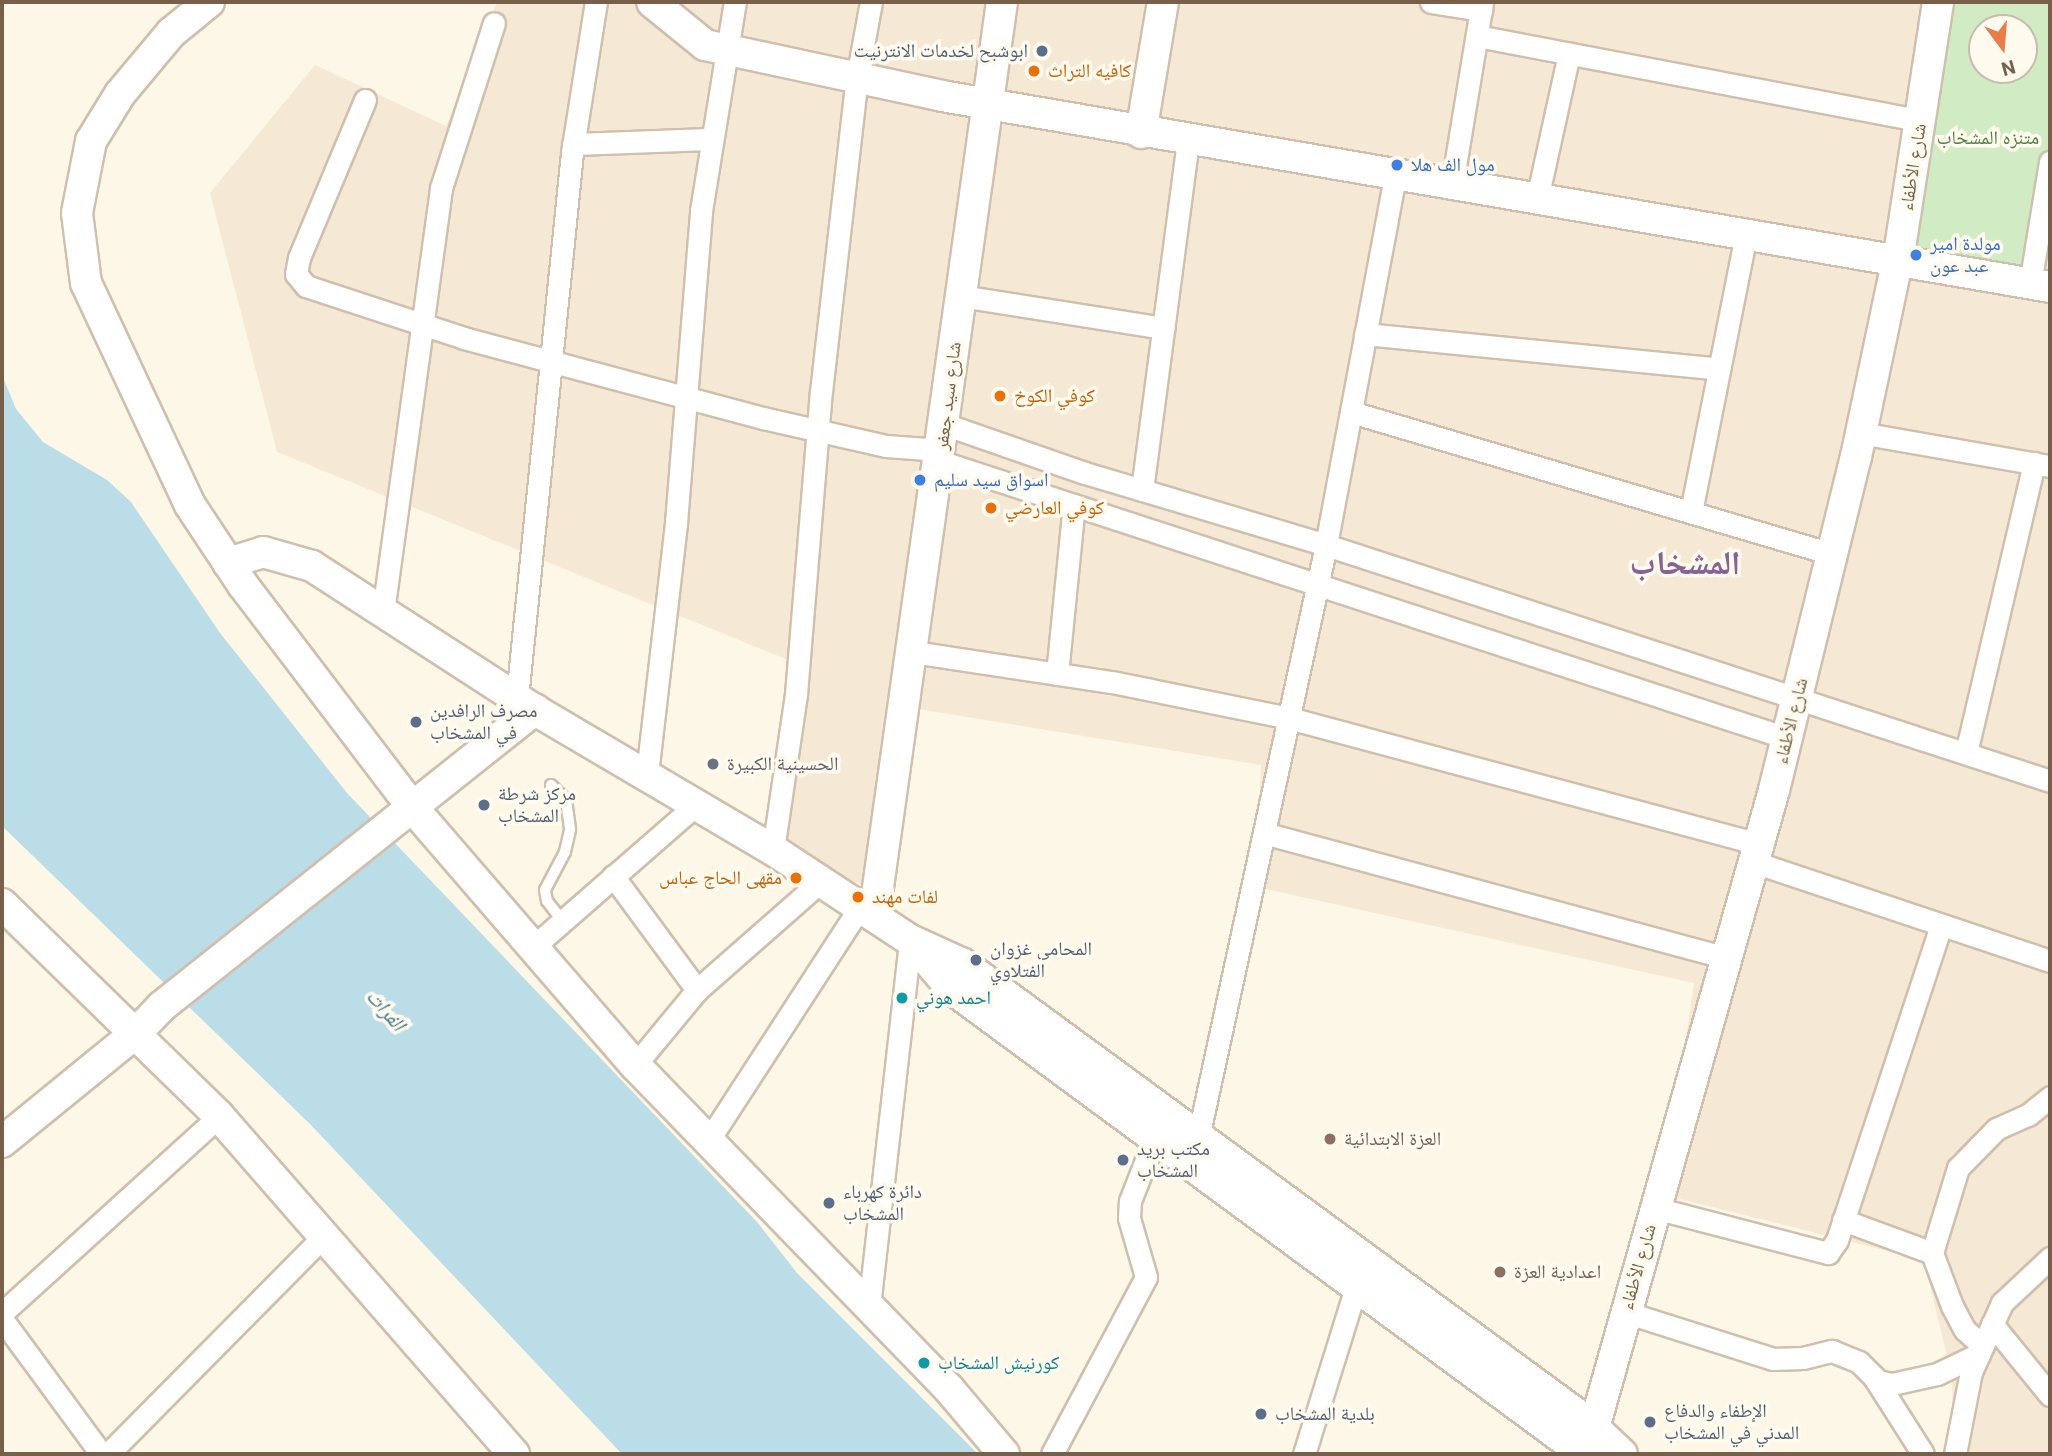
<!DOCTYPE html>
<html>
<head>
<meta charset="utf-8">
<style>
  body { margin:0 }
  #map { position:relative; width:2052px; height:1456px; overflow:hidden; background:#fdf7e7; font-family:Roboto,"Noto Naskh Arabic",sans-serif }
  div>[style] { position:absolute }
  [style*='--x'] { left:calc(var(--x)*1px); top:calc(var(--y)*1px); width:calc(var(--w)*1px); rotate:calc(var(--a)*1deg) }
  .residential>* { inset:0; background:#f5e9d5 }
  .green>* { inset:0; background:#d1ebc5 }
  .water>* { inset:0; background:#bbdde7 }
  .roads { filter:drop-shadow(2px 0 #cfbfac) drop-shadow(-2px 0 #cfbfac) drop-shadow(0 2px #cfbfac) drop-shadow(0 -2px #cfbfac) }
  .lane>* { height:10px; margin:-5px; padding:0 5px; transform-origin:5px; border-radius:5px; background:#fff }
  .street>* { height:21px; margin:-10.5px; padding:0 10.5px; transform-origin:10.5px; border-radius:10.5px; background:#fff }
  .secondary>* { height:30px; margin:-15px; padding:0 15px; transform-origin:15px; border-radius:15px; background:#fff }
  .dots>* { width:19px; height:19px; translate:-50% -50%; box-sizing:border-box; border:4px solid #fffaee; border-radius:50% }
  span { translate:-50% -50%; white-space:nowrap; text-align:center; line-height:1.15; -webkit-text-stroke:7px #fffaee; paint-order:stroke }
  .service-label { font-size:19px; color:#4e5e75 }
  .right { translate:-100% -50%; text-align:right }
  .left { translate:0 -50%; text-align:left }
  .food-label { font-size:19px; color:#c56008 }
  .park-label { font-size:19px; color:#4e7e42 }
  .shop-label { font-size:19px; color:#366cbe }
  .street-label { font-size:19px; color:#785f4a }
  .worship-label { font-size:19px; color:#5b616d }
  .culture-label { font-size:19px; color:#0d838f }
  .education-label { font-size:19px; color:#785e54 }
  .water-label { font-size:21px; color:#43798b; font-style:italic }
  .town-label { font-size:33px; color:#886294; font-weight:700 }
  .frame { position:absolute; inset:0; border:4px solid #785f4a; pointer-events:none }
  .north { position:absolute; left:1968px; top:14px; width:70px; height:70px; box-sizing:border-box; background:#fffaee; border:2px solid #c9bcac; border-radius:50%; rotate:164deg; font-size:19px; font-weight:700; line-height:28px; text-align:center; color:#785f4a }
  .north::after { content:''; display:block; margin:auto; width:24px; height:32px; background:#e97d4a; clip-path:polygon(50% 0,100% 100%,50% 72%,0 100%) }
</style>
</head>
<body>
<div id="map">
  <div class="residential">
    <div style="clip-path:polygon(evenodd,497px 2px,2050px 2px,2050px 1454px,1953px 1454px,1952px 1377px,1924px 1260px,1664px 1195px,1694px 983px,1256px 887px,1261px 765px,906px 707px,874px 890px,765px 841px,788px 660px,277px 452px,210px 193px,315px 65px,446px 126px,497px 2px,1982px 28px,2024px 28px,2024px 70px,1982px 70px,1982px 28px)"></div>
  </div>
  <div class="green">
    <div style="clip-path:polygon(evenodd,1949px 2px,2050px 2px,2050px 142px,2026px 278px,1904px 258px,1949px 2px,1982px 28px,2024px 28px,2024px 70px,1982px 70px,1982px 28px)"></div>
  </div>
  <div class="water">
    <div style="clip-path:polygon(2px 375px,16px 409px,43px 442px,107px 480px,131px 502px,220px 633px,347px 793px,758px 1223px,797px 1273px,978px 1454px,622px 1454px,311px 1125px,2px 826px)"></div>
  </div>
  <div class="roads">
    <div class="lane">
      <div style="--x:551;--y:785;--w:21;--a:45"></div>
      <div style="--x:566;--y:800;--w:30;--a:82"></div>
      <div style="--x:570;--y:830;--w:23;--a:103"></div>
      <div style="--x:565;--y:852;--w:43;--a:117.8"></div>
      <div style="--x:545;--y:890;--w:11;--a:80"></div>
      <div style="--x:547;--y:901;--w:24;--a:52"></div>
    </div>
    <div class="street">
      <div style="--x:1431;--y:2;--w:51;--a:9.1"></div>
      <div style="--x:1477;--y:36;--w:452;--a:10.8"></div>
      <div style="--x:365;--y:100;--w:171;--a:112.7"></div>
      <div style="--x:299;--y:258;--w:16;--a:101"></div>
      <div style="--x:296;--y:274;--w:16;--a:50"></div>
      <div style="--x:306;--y:286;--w:166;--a:18.2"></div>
      <div style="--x:464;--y:338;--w:310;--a:15"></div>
      <div style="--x:763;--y:418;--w:126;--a:12.8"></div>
      <div style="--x:886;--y:446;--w:55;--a:4.2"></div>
      <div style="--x:573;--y:144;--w:138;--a:-2.1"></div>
      <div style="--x:1452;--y:184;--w:184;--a:-80.6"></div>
      <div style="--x:1537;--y:199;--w:149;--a:-77.6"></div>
      <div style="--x:2030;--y:284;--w:124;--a:-80.7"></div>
      <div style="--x:961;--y:296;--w:205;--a:9"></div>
      <div style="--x:1365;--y:334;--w:356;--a:5.6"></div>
      <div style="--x:1351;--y:412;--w:502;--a:16.45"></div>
      <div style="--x:944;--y:424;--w:149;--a:19.2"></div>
      <div style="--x:1085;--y:473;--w:252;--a:16.6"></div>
      <div style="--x:1326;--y:545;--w:761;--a:18.05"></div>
      <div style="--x:1860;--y:433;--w:193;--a:9.9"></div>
      <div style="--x:939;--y:461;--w:892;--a:18.09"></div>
      <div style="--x:1142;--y:490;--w:352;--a:-82.5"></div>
      <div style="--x:1691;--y:512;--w:282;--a:-78.8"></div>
      <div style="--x:383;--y:612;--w:428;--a:-82.2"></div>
      <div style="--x:441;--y:188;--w:173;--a:-72.2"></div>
      <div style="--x:913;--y:652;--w:201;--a:8.6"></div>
      <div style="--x:1112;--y:682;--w:181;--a:11.5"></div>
      <div style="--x:1289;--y:718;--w:487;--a:15"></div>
      <div style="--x:1057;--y:674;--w:170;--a:-84.3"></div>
      <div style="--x:517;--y:698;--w:548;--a:-84.24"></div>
      <div style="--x:572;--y:153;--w:153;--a:-81"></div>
      <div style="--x:1966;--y:753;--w:298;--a:-76.8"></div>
      <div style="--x:647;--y:774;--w:253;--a:-83.4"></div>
      <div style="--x:676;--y:523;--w:313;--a:-85.4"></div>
      <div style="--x:701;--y:211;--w:212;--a:-80.8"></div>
      <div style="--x:1264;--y:833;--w:481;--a:15.1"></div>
      <div style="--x:773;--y:850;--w:158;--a:-81.6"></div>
      <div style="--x:796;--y:694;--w:303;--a:-85.3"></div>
      <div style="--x:821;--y:392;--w:316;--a:-83.5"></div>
      <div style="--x:857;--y:78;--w:77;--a:-79.6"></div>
      <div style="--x:1754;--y:862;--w:312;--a:18.5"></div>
      <div style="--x:613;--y:876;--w:142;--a:53.6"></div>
      <div style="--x:533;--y:947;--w:218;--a:-41.1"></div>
      <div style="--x:635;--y:1065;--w:97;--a:-50.4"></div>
      <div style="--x:697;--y:990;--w:165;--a:-41.3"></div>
      <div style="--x:708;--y:1141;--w:279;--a:-57"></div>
      <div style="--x:1196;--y:1147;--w:616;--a:-77.81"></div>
      <div style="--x:1326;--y:545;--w:376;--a:-79.4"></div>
      <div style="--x:1655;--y:1208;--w:179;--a:14.6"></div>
      <div style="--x:1828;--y:1253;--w:16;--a:-55"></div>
      <div style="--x:1837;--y:1240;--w:332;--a:-71.7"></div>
      <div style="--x:1843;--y:1220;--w:95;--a:20.3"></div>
      <div style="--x:1932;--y:1253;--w:57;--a:69.3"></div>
      <div style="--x:1952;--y:1306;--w:27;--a:62"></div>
      <div style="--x:1965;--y:1330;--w:24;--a:42"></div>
      <div style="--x:1932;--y:1253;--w:89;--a:-73"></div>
      <div style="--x:1958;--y:1168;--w:54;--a:-45.7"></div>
      <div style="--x:1996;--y:1129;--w:35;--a:-24"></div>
      <div style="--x:2028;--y:1115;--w:28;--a:-39"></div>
      <div style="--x:869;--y:1307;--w:369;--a:-83.6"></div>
      <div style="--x:1625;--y:1312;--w:155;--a:17.6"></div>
      <div style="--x:1773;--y:1359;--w:30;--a:-2"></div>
      <div style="--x:1803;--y:1358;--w:30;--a:-14"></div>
      <div style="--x:1832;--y:1351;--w:29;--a:22"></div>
      <div style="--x:1859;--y:1362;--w:27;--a:45"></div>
      <div style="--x:1878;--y:1381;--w:14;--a:12"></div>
      <div style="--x:1892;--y:1384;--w:46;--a:-12.5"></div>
      <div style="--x:1937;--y:1374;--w:47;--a:-25.5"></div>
      <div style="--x:2;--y:1313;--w:293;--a:-42.2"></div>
      <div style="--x:2;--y:1319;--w:167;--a:53.7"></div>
      <div style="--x:1992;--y:1324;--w:92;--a:50.8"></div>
      <div style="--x:1874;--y:1377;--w:91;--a:57.5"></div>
      <div style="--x:108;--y:1454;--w:307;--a:-45.3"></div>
      <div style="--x:1052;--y:1454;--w:200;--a:-62"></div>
      <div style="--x:1146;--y:1277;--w:61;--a:-106.1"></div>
      <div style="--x:1129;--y:1218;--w:17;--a:-87"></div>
      <div style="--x:1130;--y:1201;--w:69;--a:-68.7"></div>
      <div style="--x:1304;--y:1454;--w:175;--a:-72.7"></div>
      <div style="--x:1955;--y:1454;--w:84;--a:-79"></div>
      <div style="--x:1971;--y:1372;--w:76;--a:-65.8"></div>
      <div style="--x:2002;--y:1303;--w:66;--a:-43.2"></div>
    </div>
    <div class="secondary">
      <div style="--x:209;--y:2;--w:49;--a:140.8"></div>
      <div style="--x:171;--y:33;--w:80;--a:129.9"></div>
      <div style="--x:120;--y:94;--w:55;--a:121.7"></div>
      <div style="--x:91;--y:141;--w:73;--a:101"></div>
      <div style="--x:77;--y:213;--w:71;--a:82.7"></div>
      <div style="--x:86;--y:283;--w:245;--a:64.9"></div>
      <div style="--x:190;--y:505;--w:96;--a:56.5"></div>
      <div style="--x:243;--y:585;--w:279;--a:52.7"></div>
      <div style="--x:412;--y:807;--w:341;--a:49.2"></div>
      <div style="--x:635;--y:1065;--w:451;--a:45.9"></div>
      <div style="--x:949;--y:1389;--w:85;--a:49.8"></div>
      <div style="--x:652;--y:2;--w:68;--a:39.1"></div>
      <div style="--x:705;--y:45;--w:242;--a:12.1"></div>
      <div style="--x:942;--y:96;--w:1124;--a:9.78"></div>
      <div style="--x:1141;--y:133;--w:133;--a:-80.5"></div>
      <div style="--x:228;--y:563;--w:37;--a:-17"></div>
      <div style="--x:263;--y:552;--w:51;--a:15.9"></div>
      <div style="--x:312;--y:566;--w:265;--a:32.9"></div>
      <div style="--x:535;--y:710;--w:276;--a:30.5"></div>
      <div style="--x:773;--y:850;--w:164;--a:33.3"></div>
      <div style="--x:910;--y:940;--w:58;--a:24.4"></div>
      <div style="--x:963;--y:964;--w:776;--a:36.25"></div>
      <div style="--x:1589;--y:1423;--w:45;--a:43.2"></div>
      <div style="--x:2;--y:904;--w:303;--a:44.3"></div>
      <div style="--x:219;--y:1116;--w:449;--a:48.9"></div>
      <div style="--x:874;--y:916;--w:923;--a:-82.03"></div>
      <div style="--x:917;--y:948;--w:52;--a:49.6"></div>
      <div style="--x:951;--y:988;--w:786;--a:36.36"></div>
      <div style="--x:2;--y:1142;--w:174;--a:-39.2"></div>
      <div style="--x:137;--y:1032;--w:35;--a:-46"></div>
      <div style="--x:161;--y:1007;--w:478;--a:-38.5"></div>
      <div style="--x:1594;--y:1428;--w:663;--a:-74.24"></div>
      <div style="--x:1774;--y:790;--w:343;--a:-76.2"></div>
      <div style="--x:1856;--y:457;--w:214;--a:-78.1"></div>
      <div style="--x:1900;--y:248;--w:249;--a:-81.2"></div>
    </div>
  </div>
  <div class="dots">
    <div style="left:1042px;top:51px;background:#5c6f8a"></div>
    <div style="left:1034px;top:71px;background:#e8710a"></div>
    <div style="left:1397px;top:165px;background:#3f7fe0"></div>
    <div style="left:1916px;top:255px;background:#3f7fe0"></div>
    <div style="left:1000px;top:396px;background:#e8710a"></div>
    <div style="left:920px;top:480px;background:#3f7fe0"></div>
    <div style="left:991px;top:508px;background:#e8710a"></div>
    <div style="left:416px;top:722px;background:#5c6f8a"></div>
    <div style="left:713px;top:764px;background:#6b7280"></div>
    <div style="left:484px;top:805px;background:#5c6f8a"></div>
    <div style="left:796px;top:878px;background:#e8710a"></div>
    <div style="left:858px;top:897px;background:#e8710a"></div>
    <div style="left:976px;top:960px;background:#5c6f8a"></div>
    <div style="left:902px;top:998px;background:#0f9aa8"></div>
    <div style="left:1330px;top:1139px;background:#8d6e63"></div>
    <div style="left:1123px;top:1160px;background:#5c6f8a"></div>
    <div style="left:829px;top:1203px;background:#5c6f8a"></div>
    <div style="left:1500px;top:1272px;background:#8d6e63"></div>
    <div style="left:924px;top:1363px;background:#0f9aa8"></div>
    <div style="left:1261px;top:1414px;background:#5c6f8a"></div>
    <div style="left:1650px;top:1422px;background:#5c6f8a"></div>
  </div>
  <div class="service-label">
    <span class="right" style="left:1028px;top:51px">ابوشبح لخدمات الانترنيت</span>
    <span class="left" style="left:430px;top:722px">مصرف الرافدين<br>في المشخاب</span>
    <span class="left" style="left:498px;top:805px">مركز شرطة<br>المشخاب</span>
    <span class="left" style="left:990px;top:960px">المحامي غزوان<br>الفتلاوي</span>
    <span class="left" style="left:1137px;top:1160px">مكتب بريد<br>المشخاب</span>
    <span class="left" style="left:843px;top:1203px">دائرة كهرباء<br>المشخاب</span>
    <span class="left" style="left:1664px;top:1422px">الإطفاء والدفاع<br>المدني في المشخاب</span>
    <span class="left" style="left:1275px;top:1414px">بلدية المشخاب</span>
  </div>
  <div class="food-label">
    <span class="left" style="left:1048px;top:71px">كافيه التراث</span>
    <span class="left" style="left:1014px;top:396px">كوفي الكوخ</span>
    <span class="left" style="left:1005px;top:508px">كوفي العارضي</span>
    <span class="right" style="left:782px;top:878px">مقهى الحاج عباس</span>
    <span class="left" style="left:872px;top:897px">لفات مهند</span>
  </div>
  <div class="park-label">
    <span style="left:1988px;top:138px">متنزه المشخاب</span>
  </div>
  <div class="shop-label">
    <span class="left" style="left:1411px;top:165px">مول الف هلا</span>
    <span class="left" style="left:1930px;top:255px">مولدة امير<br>عبد عون</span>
    <span class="left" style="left:934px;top:480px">اسواق سيد سليم</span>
  </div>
  <div class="street-label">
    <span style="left:1913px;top:167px;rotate:-81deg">شارع الأطفاء</span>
    <span style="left:948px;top:396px;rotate:-83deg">شارع سيد جعفر</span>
    <span style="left:1791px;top:721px;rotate:-76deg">شارع الأطفاء</span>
    <span style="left:1638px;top:1267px;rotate:-74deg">شارع الأطفاء</span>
  </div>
  <div class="worship-label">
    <span class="left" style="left:727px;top:764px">الحسينية الكبيرة</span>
  </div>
  <div class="culture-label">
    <span class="left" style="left:916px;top:998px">احمد هوني</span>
    <span class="left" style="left:938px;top:1363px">كورنيش المشخاب</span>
  </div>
  <div class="education-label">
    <span class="left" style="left:1344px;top:1139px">العزة الابتدائية</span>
    <span class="left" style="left:1514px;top:1272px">اعدادية العزة</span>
  </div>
  <div class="water-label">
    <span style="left:386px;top:1010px;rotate:49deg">الفرات</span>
  </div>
  <div class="town-label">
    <span style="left:1685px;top:563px">المشخاب</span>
  </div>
  <div class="frame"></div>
  <div class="north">N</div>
</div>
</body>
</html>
